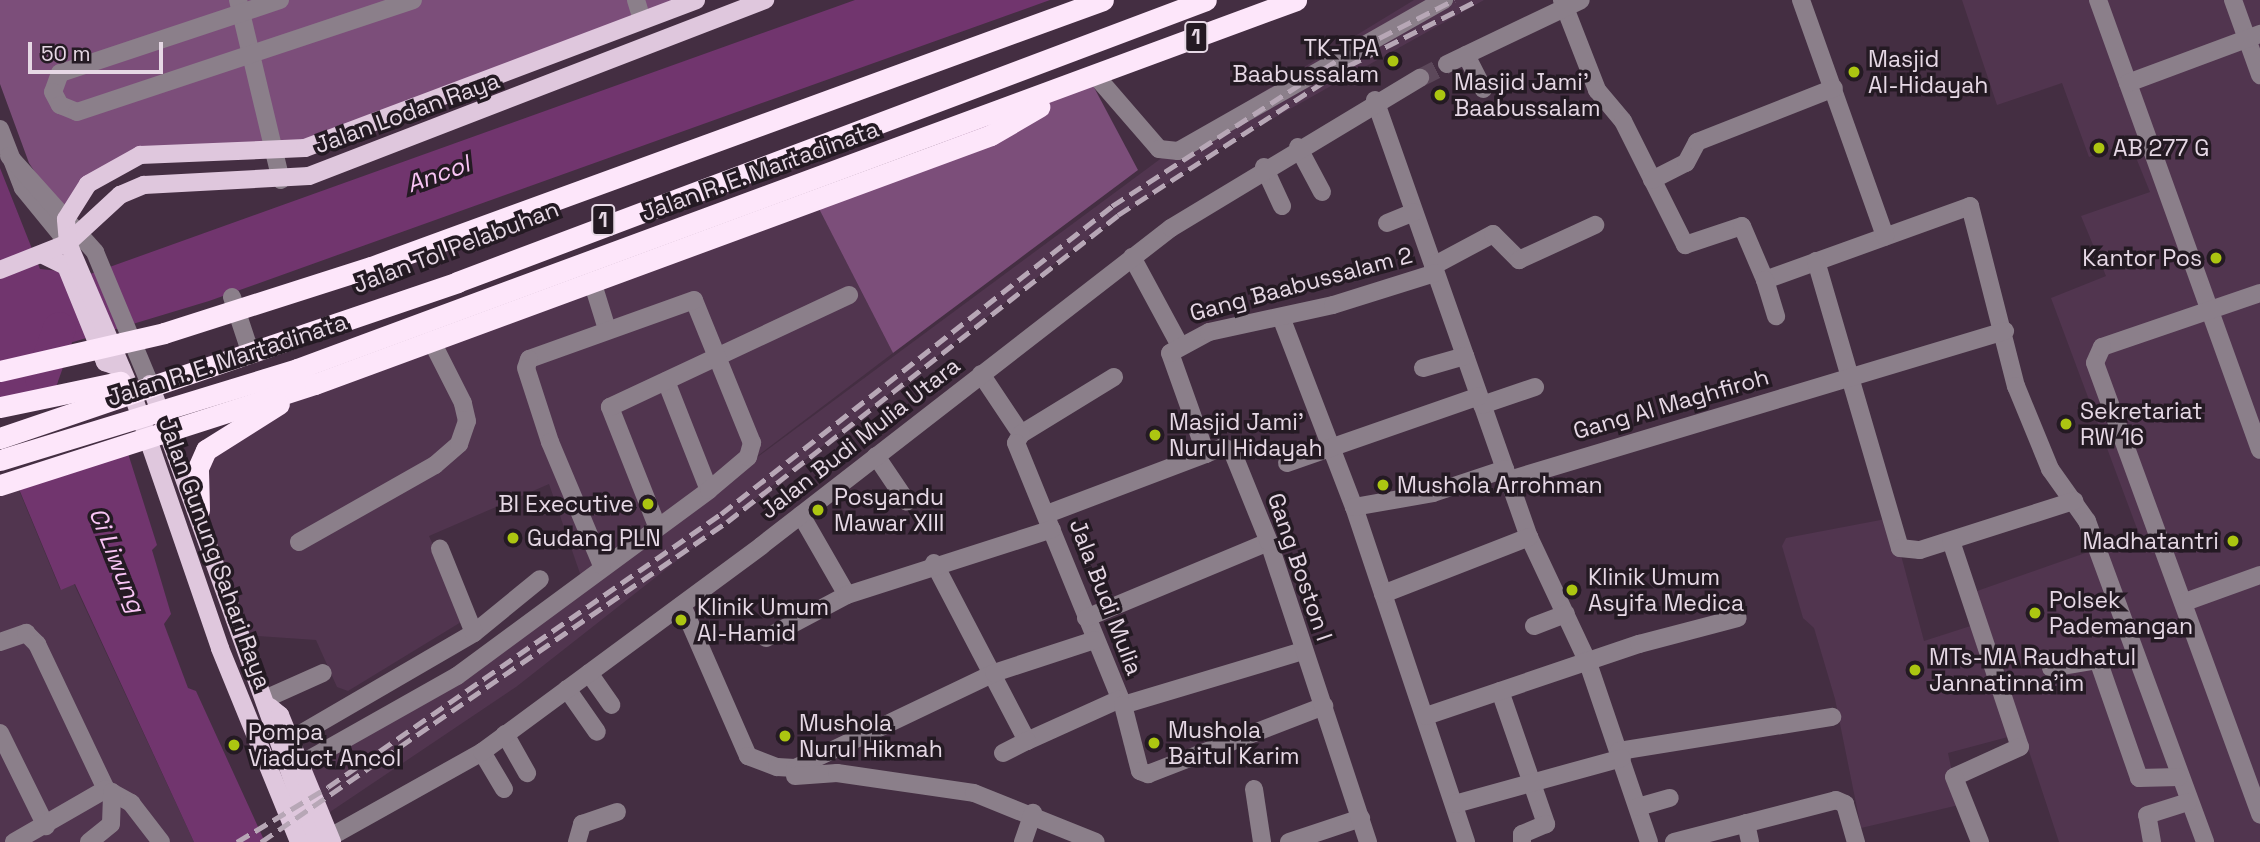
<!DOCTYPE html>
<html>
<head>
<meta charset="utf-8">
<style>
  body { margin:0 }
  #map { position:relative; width:2260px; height:842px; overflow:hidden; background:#442e42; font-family:"Space Grotesk",sans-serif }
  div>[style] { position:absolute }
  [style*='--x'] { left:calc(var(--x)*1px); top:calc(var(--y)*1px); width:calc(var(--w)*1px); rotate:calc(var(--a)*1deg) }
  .built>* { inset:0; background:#51354f }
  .green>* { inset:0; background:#7c4e7a }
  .water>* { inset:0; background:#71356e }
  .river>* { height:33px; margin:-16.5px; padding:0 16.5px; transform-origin:16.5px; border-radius:16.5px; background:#71356e }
  .minor-tunnel>* { height:18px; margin-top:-9px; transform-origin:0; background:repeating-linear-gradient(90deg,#5c485a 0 18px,transparent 0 27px) }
  .minor>* { height:18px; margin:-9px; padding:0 9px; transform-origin:9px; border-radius:9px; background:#8b7f8a }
  .major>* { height:18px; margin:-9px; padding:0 9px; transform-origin:9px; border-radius:9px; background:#dfc7dd }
  .highway>* { height:21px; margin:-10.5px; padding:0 10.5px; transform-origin:10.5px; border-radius:10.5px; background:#fde6fa }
  .rail>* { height:5px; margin-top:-2.5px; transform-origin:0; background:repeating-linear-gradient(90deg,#b7a7b6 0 14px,transparent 0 21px) }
  .dots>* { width:19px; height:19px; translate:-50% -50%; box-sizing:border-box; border:4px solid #241a23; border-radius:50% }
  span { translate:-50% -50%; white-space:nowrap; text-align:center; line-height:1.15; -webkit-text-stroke:7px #241a23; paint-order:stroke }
  .shield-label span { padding:2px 5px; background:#241a23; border:2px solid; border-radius:5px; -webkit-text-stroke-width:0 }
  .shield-label { font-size:21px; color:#e6d8e5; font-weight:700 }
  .poi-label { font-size:23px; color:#e6d8e5 }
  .right { translate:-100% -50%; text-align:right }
  .left { translate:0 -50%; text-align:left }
  .street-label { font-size:23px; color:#e6d8e5 }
  .water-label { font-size:24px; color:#f9c5f5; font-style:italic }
  .scale { position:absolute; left:28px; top:42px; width:135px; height:32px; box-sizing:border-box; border:4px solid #e6d8e5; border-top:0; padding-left:9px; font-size:21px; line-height:24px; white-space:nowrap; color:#e6d8e5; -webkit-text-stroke:5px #241a23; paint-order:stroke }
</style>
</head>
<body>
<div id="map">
  <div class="built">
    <div style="clip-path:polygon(1414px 0,1484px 0,1215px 151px,1071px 251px,516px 687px,321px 818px,299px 765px,495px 652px,584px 585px,549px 484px,429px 536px,466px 619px,348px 691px,337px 687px,316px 640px,243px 635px,207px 507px,211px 457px,315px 384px,814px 199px,893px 353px,698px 501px,1194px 134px)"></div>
    <div style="clip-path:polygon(1962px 0,2260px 0,2260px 842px,2059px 842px,2023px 733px,1948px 753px,1959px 805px,1861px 828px,1835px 699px,1814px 628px,1803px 618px,1782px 546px,1786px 538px,1891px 518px,1924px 641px,1986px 621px,1977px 591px,2139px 534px,2051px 298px,2106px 276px,2081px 216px,2150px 192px,2130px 143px,2089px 157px,2062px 83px,1997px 105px)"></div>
    <div style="clip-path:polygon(18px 488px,60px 589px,74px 584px,194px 842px,0 842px,0 494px)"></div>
  </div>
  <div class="green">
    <div style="clip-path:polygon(0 0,695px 0,305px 148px,115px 164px,66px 219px,29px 163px,0 84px)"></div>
    <div style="clip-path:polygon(1089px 78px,1138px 170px,893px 353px,814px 199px)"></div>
  </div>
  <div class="water">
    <div style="clip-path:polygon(855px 0,1050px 0,209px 301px,0 364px,0 168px,40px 269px,90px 274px)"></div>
    <div style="clip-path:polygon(126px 447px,157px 545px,152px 550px,171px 614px,164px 624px,188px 688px,196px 691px,265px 842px,194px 842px,75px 584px,61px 590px,19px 489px)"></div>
  </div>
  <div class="river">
    <div style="--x:0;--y:391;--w:43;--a:-17.6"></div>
    <div style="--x:41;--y:378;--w:53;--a:-70.2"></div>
  </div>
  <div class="minor-tunnel">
    <div style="--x:1420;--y:78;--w:30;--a:-27"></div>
  </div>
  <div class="minor">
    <div style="--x:238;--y:0;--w:185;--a:76.6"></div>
    <div style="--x:280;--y:0;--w:232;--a:161.6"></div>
    <div style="--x:60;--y:73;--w:20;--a:110"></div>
    <div style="--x:53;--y:92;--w:15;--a:62"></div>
    <div style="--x:60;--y:105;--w:18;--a:22"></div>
    <div style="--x:77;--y:112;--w:354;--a:-18.4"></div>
    <div style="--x:636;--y:0;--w:21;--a:73"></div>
    <div style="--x:1562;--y:0;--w:97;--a:68.7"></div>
    <div style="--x:1597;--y:90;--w:40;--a:50"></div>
    <div style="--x:1623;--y:121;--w:139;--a:63.4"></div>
    <div style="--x:1685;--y:245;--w:60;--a:-18.4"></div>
    <div style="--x:1742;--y:226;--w:59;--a:66.9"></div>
    <div style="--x:1765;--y:280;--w:218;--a:-19.8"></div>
    <div style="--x:1970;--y:206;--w:186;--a:75.7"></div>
    <div style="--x:2016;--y:386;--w:90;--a:67.7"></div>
    <div style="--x:2050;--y:469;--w:64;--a:54.6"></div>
    <div style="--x:2087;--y:521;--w:342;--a:69.8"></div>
    <div style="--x:1801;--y:0;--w:251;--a:70.4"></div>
    <div style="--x:2098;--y:0;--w:478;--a:70.2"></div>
    <div style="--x:2233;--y:0;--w:80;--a:70.2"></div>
    <div style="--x:1466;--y:55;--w:38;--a:63"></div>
    <div style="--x:1447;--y:64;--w:148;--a:-25.5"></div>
    <div style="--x:1095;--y:75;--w:98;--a:49.1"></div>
    <div style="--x:1159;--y:149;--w:19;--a:6"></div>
    <div style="--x:1178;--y:151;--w:306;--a:-29.6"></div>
    <div style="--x:2128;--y:83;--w:141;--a:-20.4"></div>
    <div style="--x:1375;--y:100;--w:463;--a:70.6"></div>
    <div style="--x:1529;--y:537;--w:136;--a:64.8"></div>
    <div style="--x:1587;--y:660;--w:192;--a:71.2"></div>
    <div style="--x:0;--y:129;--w:63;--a:68.7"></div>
    <div style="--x:23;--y:188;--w:71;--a:50.7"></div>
    <div style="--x:1298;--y:147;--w:51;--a:61.9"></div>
    <div style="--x:9;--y:156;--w:129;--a:48.1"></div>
    <div style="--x:95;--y:252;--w:143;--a:67.4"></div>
    <div style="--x:1264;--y:167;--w:43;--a:65.2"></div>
    <div style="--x:1652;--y:180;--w:38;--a:-27"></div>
    <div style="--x:1686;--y:163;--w:24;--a:-62"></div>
    <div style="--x:1697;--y:142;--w:147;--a:-21.5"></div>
    <div style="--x:1387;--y:223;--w:29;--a:-22"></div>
    <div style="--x:1132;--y:257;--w:99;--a:61.6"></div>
    <div style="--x:1816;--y:261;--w:299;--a:73.7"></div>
    <div style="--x:1900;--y:548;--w:20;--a:6"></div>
    <div style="--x:1920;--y:550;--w:162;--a:-17.7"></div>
    <div style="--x:1433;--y:266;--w:68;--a:-28.1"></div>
    <div style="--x:1493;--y:234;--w:37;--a:45"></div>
    <div style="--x:1519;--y:260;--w:84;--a:-24.7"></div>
    <div style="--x:1765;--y:280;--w:38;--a:73"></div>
    <div style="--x:592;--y:281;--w:47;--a:72.7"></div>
    <div style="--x:2260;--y:293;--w:167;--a:161.1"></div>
    <div style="--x:2102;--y:347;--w:17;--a:114"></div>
    <div style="--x:2095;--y:363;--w:481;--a:69.9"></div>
    <div style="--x:232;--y:297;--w:57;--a:71.6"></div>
    <div style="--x:1281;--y:317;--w:204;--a:69"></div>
    <div style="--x:1354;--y:507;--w:353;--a:71.5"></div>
    <div style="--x:1423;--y:368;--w:44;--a:-15.9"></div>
    <div style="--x:981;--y:374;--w:65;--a:56.3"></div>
    <div style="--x:1114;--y:377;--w:109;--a:148.5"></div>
    <div style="--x:1021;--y:434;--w:10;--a:119"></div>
    <div style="--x:1016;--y:443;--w:283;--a:67.8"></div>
    <div style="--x:1123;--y:705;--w:188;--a:-16.7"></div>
    <div style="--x:666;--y:381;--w:117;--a:68.5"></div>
    <div style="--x:1482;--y:405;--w:56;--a:-18.8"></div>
    <div style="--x:876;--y:456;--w:55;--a:56"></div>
    <div style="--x:1287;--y:463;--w:203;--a:-19.2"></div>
    <div style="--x:1509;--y:480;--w:518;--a:-16.72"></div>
    <div style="--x:1354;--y:507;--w:80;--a:-10"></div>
    <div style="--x:1433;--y:493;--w:76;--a:-18.4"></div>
    <div style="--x:1047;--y:514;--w:170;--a:-20.7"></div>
    <div style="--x:801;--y:515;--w:92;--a:60.1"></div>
    <div style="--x:657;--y:526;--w:128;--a:-111.6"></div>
    <div style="--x:610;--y:407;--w:264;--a:-25.1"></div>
    <div style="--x:1951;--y:541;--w:217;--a:71.5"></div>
    <div style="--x:2020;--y:747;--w:72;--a:155.6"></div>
    <div style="--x:1954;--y:777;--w:70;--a:68.2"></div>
    <div style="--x:299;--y:542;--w:156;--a:-29.5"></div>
    <div style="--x:435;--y:465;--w:32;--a:-41"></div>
    <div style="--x:459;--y:444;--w:24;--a:-71"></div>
    <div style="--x:467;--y:421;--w:18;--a:-103"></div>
    <div style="--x:463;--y:403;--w:71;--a:-116.9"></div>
    <div style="--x:934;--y:563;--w:201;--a:62.4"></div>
    <div style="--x:1027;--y:741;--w:102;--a:-24.3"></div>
    <div style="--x:1383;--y:594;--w:157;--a:-21.3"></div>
    <div style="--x:2185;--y:602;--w:80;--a:-19.8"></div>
    <div style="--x:682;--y:605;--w:165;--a:66.4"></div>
    <div style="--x:748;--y:756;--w:31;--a:21"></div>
    <div style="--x:777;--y:767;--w:18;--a:3"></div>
    <div style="--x:795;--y:768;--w:221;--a:-25.5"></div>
    <div style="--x:994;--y:673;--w:106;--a:-18.1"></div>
    <div style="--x:1086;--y:618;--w:198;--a:-22.6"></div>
    <div style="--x:1534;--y:626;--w:34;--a:-21"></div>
    <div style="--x:474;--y:633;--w:85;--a:-39.3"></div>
    <div style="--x:766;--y:638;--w:92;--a:-28"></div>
    <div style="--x:847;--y:595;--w:215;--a:-17.8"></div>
    <div style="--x:0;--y:642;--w:28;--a:-19"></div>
    <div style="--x:26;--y:633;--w:16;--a:45"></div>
    <div style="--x:37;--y:644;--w:161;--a:64.6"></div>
    <div style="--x:106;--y:789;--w:29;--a:29"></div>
    <div style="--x:131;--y:803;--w:49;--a:52.4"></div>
    <div style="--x:2051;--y:668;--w:48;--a:-9.7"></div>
    <div style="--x:2098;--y:660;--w:125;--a:70.8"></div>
    <div style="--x:2139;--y:778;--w:40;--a:-1.4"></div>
    <div style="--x:589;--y:673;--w:39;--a:55"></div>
    <div style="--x:567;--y:689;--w:52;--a:55.1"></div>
    <div style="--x:1500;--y:691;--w:141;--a:70.9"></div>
    <div style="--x:1546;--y:824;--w:26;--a:157"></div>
    <div style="--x:1522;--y:834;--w:8;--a:90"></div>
    <div style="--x:267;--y:698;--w:61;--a:-24.1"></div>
    <div style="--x:1123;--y:705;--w:68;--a:75.6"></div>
    <div style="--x:1140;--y:771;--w:9;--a:21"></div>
    <div style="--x:1148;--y:774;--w:189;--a:-21.1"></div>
    <div style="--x:1426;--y:716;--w:225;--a:-18.7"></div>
    <div style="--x:1639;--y:644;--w:102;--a:-14.7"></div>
    <div style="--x:0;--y:733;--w:104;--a:63.7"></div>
    <div style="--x:505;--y:734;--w:45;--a:60.6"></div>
    <div style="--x:290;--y:740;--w:213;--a:-30.2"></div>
    <div style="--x:474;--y:633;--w:91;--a:-112"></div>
    <div style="--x:1619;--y:751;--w:216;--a:-9.1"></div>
    <div style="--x:482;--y:752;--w:43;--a:59.3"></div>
    <div style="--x:1003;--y:753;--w:27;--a:-27"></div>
    <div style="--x:299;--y:765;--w:181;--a:-29.4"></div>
    <div style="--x:457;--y:676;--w:313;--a:-36.4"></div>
    <div style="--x:709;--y:490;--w:51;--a:-40.2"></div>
    <div style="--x:748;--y:457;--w:15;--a:-74"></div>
    <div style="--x:752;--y:443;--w:154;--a:-112.1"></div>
    <div style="--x:694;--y:300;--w:175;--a:160.3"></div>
    <div style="--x:529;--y:359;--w:9;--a:108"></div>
    <div style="--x:526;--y:368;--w:78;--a:72"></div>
    <div style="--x:550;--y:442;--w:134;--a:67.2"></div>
    <div style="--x:795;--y:776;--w:42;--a:-4.1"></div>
    <div style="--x:837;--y:773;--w:138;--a:8.3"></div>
    <div style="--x:974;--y:793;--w:131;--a:21.9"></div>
    <div style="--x:1254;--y:789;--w:54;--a:81.4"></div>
    <div style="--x:1455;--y:804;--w:173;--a:-15.4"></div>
    <div style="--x:1638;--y:807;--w:33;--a:-16"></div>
    <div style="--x:1746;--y:823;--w:19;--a:78"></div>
    <div style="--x:330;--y:837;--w:174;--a:-29.2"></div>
    <div style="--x:482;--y:752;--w:347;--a:-36.4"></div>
    <div style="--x:761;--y:546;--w:519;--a:-37.8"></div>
    <div style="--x:1171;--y:228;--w:291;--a:-31.1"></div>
    <div style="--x:14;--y:842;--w:106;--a:-29.9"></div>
    <div style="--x:89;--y:842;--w:28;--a:-39"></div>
    <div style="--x:111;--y:824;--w:32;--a:-88"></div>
    <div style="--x:577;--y:842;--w:19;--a:-74"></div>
    <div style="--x:582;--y:824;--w:37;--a:-19"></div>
    <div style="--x:1023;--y:842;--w:31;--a:-71"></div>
    <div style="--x:1289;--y:842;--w:76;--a:-18.4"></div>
    <div style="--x:1368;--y:842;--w:316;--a:-108.3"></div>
    <div style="--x:1269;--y:542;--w:98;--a:-112.1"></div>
    <div style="--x:1232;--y:451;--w:10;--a:-156"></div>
    <div style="--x:1223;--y:447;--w:18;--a:158"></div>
    <div style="--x:1206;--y:454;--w:107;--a:-109.6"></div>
    <div style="--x:1170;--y:353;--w:44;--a:-28.3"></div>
    <div style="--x:1209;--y:332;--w:127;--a:-12.3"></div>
    <div style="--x:1333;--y:305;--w:107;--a:-17.4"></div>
    <div style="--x:1674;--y:842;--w:167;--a:-14.5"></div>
    <div style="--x:1836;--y:800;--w:10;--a:24"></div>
    <div style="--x:1845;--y:804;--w:40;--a:74"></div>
    <div style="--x:2152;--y:842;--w:27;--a:-100"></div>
    <div style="--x:2147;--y:815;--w:43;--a:-17.6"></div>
  </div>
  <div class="major">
    <div style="--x:43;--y:255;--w:25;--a:26"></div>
    <div style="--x:66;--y:266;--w:104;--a:67.9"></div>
    <div style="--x:105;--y:362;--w:18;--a:22"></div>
    <div style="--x:0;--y:270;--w:73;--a:-21.7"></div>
    <div style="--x:68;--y:243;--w:71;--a:-42.7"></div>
    <div style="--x:120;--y:195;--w:26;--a:-23"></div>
    <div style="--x:144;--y:185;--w:165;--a:-3.1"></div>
    <div style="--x:309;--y:176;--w:489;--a:-21.1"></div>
    <div style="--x:150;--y:384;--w:487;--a:70.2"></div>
    <div style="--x:270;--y:707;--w:13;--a:39"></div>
    <div style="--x:280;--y:715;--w:137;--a:67.7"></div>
    <div style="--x:299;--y:842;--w:209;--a:-112.2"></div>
    <div style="--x:220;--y:648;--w:273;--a:-109"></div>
    <div style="--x:131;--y:390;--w:160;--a:-113.2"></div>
    <div style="--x:68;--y:243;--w:24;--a:-95"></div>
    <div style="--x:66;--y:219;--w:41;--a:-57.8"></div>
    <div style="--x:88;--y:184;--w:60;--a:-29.1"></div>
    <div style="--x:140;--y:155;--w:165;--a:-2.4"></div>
    <div style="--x:305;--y:148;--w:418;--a:-20.7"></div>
  </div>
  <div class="highway">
    <div style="--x:0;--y:371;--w:168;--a:-13"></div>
    <div style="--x:164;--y:333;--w:217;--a:-17.7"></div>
    <div style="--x:371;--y:267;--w:779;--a:-20.04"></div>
    <div style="--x:0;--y:407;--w:123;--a:-11.8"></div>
    <div style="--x:0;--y:438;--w:483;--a:-18.8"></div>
    <div style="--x:457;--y:282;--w:800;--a:-20.63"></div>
    <div style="--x:0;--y:460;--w:311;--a:-17"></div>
    <div style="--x:297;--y:369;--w:1065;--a:-20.27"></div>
    <div style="--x:0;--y:485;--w:331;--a:-17.8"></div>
    <div style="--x:315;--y:384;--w:720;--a:-20.22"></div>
    <div style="--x:991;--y:135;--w:56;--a:-30.3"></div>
    <div style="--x:199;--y:510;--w:42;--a:-91.4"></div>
    <div style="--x:198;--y:468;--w:20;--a:-66"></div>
    <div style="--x:206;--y:450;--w:86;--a:-32.2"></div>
  </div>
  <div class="rail">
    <div style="--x:237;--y:842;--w:106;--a:-31.1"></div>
    <div style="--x:328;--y:787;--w:479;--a:-34.8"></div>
    <div style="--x:721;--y:514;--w:498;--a:-38.2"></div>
    <div style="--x:1112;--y:206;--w:274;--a:-32.9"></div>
    <div style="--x:1342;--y:57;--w:126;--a:-27"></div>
    <div style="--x:261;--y:842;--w:565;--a:-34.48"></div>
    <div style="--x:727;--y:522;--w:497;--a:-38.1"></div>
    <div style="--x:1118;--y:215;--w:274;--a:-32.9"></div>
    <div style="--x:1348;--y:66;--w:146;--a:-26.9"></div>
  </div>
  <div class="dots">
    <div style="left:1393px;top:61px;background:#acc611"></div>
    <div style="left:1854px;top:72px;background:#acc611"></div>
    <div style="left:1440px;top:95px;background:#acc611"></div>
    <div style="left:2099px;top:148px;background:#acc611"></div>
    <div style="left:2216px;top:258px;background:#acc611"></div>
    <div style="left:2066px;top:424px;background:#acc611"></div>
    <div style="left:1155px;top:435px;background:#acc611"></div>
    <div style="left:1383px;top:485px;background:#acc611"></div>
    <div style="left:648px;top:504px;background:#acc611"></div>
    <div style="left:818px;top:510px;background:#acc611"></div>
    <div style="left:513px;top:538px;background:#acc611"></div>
    <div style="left:2233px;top:541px;background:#acc611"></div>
    <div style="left:1572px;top:590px;background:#acc611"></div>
    <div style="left:2035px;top:613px;background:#acc611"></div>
    <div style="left:681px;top:620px;background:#acc611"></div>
    <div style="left:1915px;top:670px;background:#acc611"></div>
    <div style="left:785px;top:736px;background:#acc611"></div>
    <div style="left:1154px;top:743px;background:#acc611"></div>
    <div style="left:234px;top:745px;background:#acc611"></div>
  </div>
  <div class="shield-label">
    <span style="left:1196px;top:37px">1</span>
    <span style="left:603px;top:220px">1</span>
  </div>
  <div class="poi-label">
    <span class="right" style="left:1379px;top:61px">TK-TPA<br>Baabussalam</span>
    <span class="left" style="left:1868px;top:72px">Masjid<br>Al-Hidayah</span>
    <span class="left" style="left:1454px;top:95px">Masjid Jami'<br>Baabussalam</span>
    <span class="left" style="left:2113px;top:148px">AB 277 G</span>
    <span class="right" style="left:2202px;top:258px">Kantor Pos</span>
    <span class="left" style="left:2080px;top:424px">Sekretariat<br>RW 16</span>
    <span class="left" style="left:1169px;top:435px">Masjid Jami'<br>Nurul Hidayah</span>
    <span class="left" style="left:1397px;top:485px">Mushola Arrohman</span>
    <span class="left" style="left:834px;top:510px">Posyandu<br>Mawar XIII</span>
    <span class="right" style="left:634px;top:504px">BI Executive</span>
    <span class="left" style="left:527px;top:538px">Gudang PLN</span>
    <span class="right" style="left:2219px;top:541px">Madhatantri</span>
    <span class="left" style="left:1588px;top:590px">Klinik Umum<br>Asyifa Medica</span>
    <span class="left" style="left:2049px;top:613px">Polsek<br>Pademangan</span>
    <span class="left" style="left:697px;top:620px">Klinik Umum<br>Al-Hamid</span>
    <span class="left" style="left:1929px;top:670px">MTs-MA Raudhatul<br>Jannatinna'im</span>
    <span class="left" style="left:799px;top:736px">Mushola<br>Nurul Hikmah</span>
    <span class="left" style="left:1168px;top:743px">Mushola<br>Baitul Karim</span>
    <span class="left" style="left:248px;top:745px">Pompa<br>Viaduct Ancol</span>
  </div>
  <div class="street-label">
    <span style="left:407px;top:113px;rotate:-20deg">Jalan Lodan Raya</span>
    <span style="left:760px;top:171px;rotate:-20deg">Jalan R. E. Martadinata</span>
    <span style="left:456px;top:247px;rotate:-21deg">Jalan Tol Pelabuhan</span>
    <span style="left:1301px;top:284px;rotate:-15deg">Gang Baabussalam 2</span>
    <span style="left:227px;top:360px;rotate:-18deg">Jalan R. E. Martadinata</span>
    <span style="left:1671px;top:404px;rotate:-16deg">Gang Al Maghfiroh</span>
    <span style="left:860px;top:438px;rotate:-38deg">Jalan Budi Mulia Utara</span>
    <span style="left:215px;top:553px;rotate:70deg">Jalan Gunung Sahari Raya</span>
    <span style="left:1300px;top:567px;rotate:71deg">Gang Boston I</span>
    <span style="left:1106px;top:597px;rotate:69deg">Jala Budi Mulia</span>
  </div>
  <div class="water-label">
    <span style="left:438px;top:174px;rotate:-20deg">Ancol</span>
    <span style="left:117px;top:560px;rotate:68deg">Ci Liwung</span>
  </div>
  <div class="scale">50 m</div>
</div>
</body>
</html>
